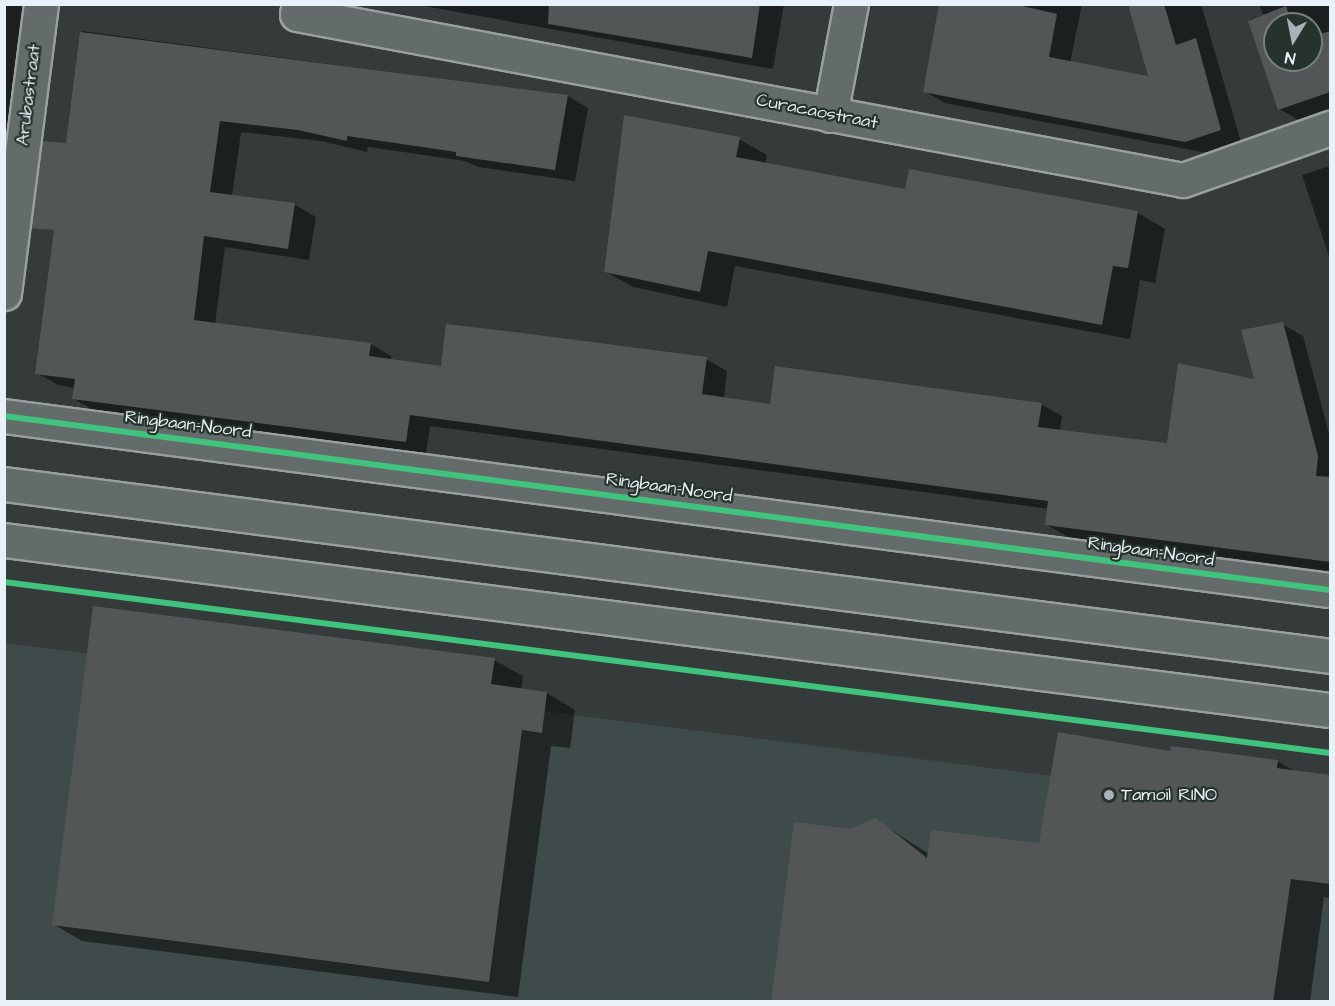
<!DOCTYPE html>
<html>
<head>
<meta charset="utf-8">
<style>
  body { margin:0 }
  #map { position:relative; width:1335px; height:1006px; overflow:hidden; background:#353b3a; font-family:"Architects Daughter",sans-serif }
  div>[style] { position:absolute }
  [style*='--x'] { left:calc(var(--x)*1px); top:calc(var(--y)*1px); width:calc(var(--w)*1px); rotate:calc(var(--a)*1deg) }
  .built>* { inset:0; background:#3f4a4a }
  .shadow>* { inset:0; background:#0007 }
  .building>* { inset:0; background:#525657 }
  .roads { filter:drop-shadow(2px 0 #9a9fa0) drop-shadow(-2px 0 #9a9fa0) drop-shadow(0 2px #9a9fa0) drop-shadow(0 -2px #9a9fa0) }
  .street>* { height:33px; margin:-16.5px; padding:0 16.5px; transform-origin:16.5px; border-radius:16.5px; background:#646b6b }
  .secondary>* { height:33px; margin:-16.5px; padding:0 16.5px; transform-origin:16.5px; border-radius:16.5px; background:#646b6b }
  .cycleway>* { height:6px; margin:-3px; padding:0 3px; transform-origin:3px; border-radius:3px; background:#40c37c }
  .dots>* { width:16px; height:16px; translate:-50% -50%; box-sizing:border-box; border:3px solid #26332d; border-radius:50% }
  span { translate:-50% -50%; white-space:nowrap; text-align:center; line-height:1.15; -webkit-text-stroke:4.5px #26332d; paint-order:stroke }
  .street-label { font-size:18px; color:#e8f1f8 }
  .poi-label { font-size:18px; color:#e8f1f8 }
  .left { translate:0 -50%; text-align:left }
  .frame { position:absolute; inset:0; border:6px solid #e8f1f8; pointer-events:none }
  .north { position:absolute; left:1263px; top:12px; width:60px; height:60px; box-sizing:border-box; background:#26332d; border:2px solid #747f7e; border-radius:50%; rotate:190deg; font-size:16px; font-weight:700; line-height:24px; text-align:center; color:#e8f1f8 }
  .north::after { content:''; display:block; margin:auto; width:21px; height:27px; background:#a9b1b6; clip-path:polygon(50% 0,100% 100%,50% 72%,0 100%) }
</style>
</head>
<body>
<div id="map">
  <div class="built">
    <div style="clip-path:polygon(5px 643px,1330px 811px,1330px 1001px,5px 1002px)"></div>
  </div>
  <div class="shadow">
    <div style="clip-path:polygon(4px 4px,23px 4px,19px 40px,32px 47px,4px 252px)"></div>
    <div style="clip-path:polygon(413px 4px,784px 4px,773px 69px)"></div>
    <div style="clip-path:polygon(941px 4px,1082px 4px,1070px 63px,1151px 78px,1130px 4px,1201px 4px,1241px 142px,1207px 153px,945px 103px,924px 91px)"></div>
    <div style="clip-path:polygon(evenodd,1259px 4px,1330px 4px,1330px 111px,1300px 121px,1279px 109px,1249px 20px,1263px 15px,1259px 4px,1275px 24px,1311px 24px,1311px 60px,1275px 60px,1275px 24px)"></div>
    <div style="clip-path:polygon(82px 31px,568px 96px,588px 108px,575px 181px,478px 167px,465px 161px,368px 147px,367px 152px,321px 141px,241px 132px,232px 196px,295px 205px,316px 217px,309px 260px,225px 247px,215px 324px,371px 344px,391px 356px,391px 361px,442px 368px,706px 359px,727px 371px,724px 399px,771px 405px,1041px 404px,1062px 416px,1060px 431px,1168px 445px,1256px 380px,1282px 324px,1303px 336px,1330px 437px,1330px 571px,1068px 537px,1047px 525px,1049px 509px,430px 426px,426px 453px,95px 411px,74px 399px,75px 388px,58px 385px,37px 373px)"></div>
    <div style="clip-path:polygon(739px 139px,767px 155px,765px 164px,906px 190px,1138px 213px,1165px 229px,1155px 283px,1140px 280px,1130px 339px,735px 266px,727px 307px,633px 287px,606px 272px)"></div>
    <div style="clip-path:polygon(1330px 166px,1330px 259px,1302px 175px)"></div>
    <div style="clip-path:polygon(494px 660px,523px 676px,521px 690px,547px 693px,575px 710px,570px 748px,551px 746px,518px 997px,82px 941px,53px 924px)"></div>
    <div style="clip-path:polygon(1172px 753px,1277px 761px,1296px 772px,1330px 776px,1330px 898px,1324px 897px,1310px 1002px,773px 1002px,850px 830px,876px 820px,929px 854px,1041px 844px)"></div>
  </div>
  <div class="building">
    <div style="clip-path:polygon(549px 4px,760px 4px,752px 58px,548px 24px)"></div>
    <div style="clip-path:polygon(939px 4px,1014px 4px,1057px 14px,1049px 57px,1148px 76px,1128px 4px,1164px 4px,1176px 45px,1196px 38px,1221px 130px,1185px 142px,923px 92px)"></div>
    <div style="clip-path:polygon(1286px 6px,1292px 24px,1275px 24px,1275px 60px,1311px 60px,1311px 37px,1330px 31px,1330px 92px,1278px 110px,1248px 21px)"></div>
    <div style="clip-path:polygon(80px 32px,568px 95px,555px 170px,456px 156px,456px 152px,443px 150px,347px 136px,347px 141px,298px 130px,220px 121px,210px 192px,295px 203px,288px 249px,204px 236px,194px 320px,371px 343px,369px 356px,441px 366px,446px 324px,522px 333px,707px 357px,702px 394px,770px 404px,775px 366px,1042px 403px,1038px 427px,1167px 443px,1178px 363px,1254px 379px,1241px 330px,1283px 322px,1318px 456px,1316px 476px,1330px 477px,1330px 562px,1045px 525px,1048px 501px,410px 415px,406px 442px,72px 399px,75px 379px,35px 374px,54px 230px,31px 228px,42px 141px,66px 143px)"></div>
    <div style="clip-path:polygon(624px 115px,740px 137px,736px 157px,905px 189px,909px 169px,1138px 211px,1128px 268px,1113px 266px,1102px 325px,708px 251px,700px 292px,604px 272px)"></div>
    <div style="clip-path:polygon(93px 606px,495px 658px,491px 684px,547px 692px,542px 733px,522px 730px,489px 982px,52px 925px)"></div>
    <div style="clip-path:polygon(1058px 732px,1170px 751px,1171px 746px,1278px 760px,1277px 768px,1330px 775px,1330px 884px,1291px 879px,1273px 1002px,771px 1002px,794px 822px,850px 829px,876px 818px,927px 858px,931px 830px,1039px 843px)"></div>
  </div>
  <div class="roads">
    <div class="street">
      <div style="--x:299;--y:4;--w:10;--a:101"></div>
      <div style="--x:297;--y:14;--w:901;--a:10.61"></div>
      <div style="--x:1183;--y:180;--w:156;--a:-19.5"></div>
      <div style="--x:830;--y:115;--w:113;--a:-79.3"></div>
      <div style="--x:4;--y:293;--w:291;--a:-82.7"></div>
      <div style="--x:4;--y:416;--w:1337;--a:7.48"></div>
    </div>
    <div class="secondary">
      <div style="--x:4;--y:484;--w:1337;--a:7.39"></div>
      <div style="--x:4;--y:540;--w:1337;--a:7.31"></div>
    </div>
  </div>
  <div class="cycleway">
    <div style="--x:4;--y:416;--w:1337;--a:7.48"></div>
    <div style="--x:4;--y:582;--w:1337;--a:7.35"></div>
  </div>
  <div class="dots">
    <div style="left:1109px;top:795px;background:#a9b1b6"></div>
  </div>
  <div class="street-label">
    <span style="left:29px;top:95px;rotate:-83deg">Arubastraat</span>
    <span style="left:817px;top:112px;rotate:11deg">Curacaostraat</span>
    <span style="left:188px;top:425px;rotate:7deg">Ringbaan-Noord</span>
    <span style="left:669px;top:488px;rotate:8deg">Ringbaan-Noord</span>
    <span style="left:1151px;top:552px;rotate:8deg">Ringbaan-Noord</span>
  </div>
  <div class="poi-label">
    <span class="left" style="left:1121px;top:795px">Tamoil RINO</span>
  </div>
  <div class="frame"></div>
  <div class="north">N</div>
</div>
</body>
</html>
